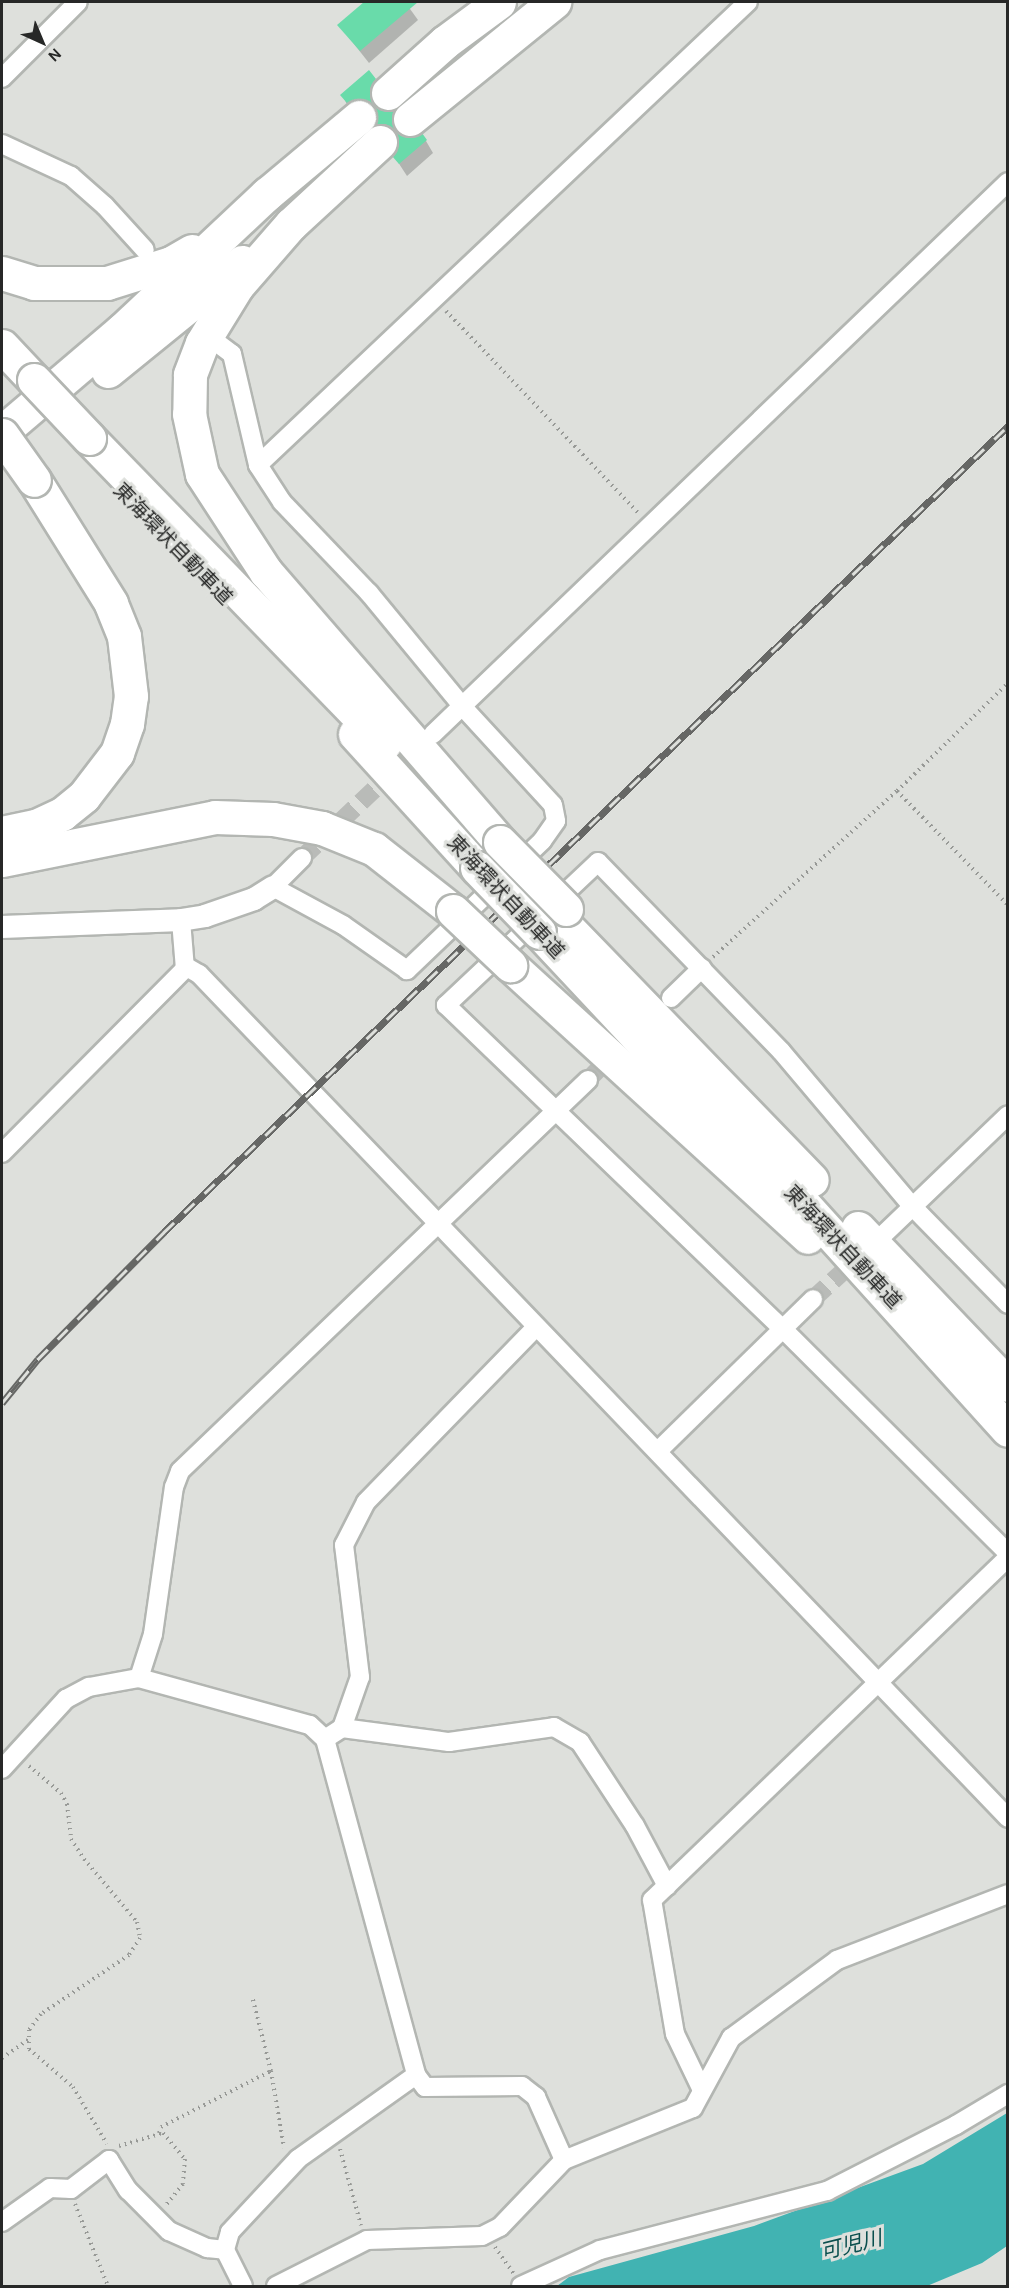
<!DOCTYPE html>
<html>
<head>
<meta charset="utf-8">
<style>
  body { margin:0 }
  #map { position:relative; width:1009px; height:2288px; overflow:hidden; background:#dee0dc; font-family:Karla,"Noto Sans JP",sans-serif }
  div>[style] { position:absolute }
  [style*='--x'] { left:calc(var(--x)*1px); top:calc(var(--y)*1px); width:calc(var(--w)*1px); rotate:calc(var(--a)*1deg) }
  .water>* { inset:0; background:#41b3b2 }
  .shadow>* { inset:0; background:#0003 }
  .building>* { inset:0; background:#69dbaa }
  .minor-tunnel>* { height:18px; margin-top:-9px; transform-origin:0; background:repeating-linear-gradient(90deg,#b9bbb8 0 18px,transparent 0 27px) }
  .path>* { height:4px; margin-top:-2px; transform-origin:0; background:repeating-linear-gradient(90deg,#979996 0 1.5px,transparent 0 6px) }
  .roads { filter:drop-shadow(2px 0 #b3b6b2) drop-shadow(-2px 0 #b3b6b2) drop-shadow(0 2px #b3b6b2) drop-shadow(0 -2px #b3b6b2) }
  .minor>* { height:18px; margin:-9px; padding:0 9px; transform-origin:9px; border-radius:9px; background:#fff }
  .tertiary>* { height:22px; margin:-11px; padding:0 11px; transform-origin:11px; border-radius:11px; background:#fff }
  .motorway>* { height:33px; margin:-16.5px; padding:0 16.5px; transform-origin:16.5px; border-radius:16.5px; background:#fff }
  .rail>* { height:7px; margin-top:-3.5px; transform-origin:0; background:repeating-linear-gradient(90deg,#dee0dc 0 14px,#666765 0 28px); box-sizing:border-box; border-block:2px solid #666765 }
  .bridges { filter:drop-shadow(2px 0 #b3b6b2) drop-shadow(-2px 0 #b3b6b2) drop-shadow(0 2px #b3b6b2) drop-shadow(0 -2px #b3b6b2) }
  .motorway-bridge>* { height:33px; margin:-16.5px; padding:0 16.5px; transform-origin:16.5px; border-radius:16.5px; background:#fff }
  span { translate:-50% -50%; white-space:nowrap; text-align:center; line-height:1.15; -webkit-text-stroke:6px #dee0dc; paint-order:stroke }
  .street-label { font-size:20px; color:#272827 }
  .water-label { font-size:21px; color:#0a4f4e; font-style:italic }
  .frame { position:absolute; inset:0; border:3px solid #272827; pointer-events:none }
  .north { position:absolute; left:12px; top:12px; width:60px; height:60px; -webkit-text-stroke:4px #dee0dc; paint-order:stroke; rotate:136deg; font-size:16px; font-weight:700; line-height:24px; text-align:center; color:#272827 }
  .north::after { content:''; display:block; margin:auto; width:21px; height:27px; background:#272827; clip-path:polygon(50% 0,100% 100%,50% 72%,0 100%) }
</style>
</head>
<body>
<div id="map">
  <div class="water">
    <div style="clip-path:polygon(1007px 2113px,1007px 2246px,982px 2263px,927px 2286px,557px 2286px,569px 2277px,754px 2226px,923px 2164px)"></div>
  </div>
  <div class="shadow">
    <div style="clip-path:polygon(367px 2px,405px 2px,418px 20px,369px 63px,339px 25px)"></div>
    <div style="clip-path:polygon(375px 80px,382px 93px,377px 101px,378px 110px,393px 112px,402px 138px,426px 141px,433px 153px,407px 176px,394px 156px,399px 141px,385px 136px,376px 115px,349px 108px,342px 95px)"></div>
  </div>
  <div class="building">
    <div style="clip-path:polygon(364px 2px,418px 2px,360px 51px,337px 25px)"></div>
    <div style="clip-path:polygon(369px 70px,376px 79px,370px 88px,374px 105px,383px 111px,394px 111px,392px 123px,403px 136px,422px 133px,427px 140px,399px 164px,392px 156px,398px 137px,386px 124px,376px 124px,373px 105px,356px 99px,347px 103px,340px 95px)"></div>
  </div>
  <div class="minor-tunnel">
    <div style="--x:302;--y:858;--w:166;--a:-43.5"></div>
    <div style="--x:588;--y:1080;--w:40;--a:-46"></div>
    <div style="--x:813;--y:1299;--w:65;--a:-42.5"></div>
  </div>
  <div class="path">
    <div style="--x:446;--y:311;--w:280;--a:46.4"></div>
    <div style="--x:897;--y:791;--w:159;--a:45.8"></div>
    <div style="--x:713;--y:957;--w:248;--a:-42.1"></div>
    <div style="--x:897;--y:791;--w:155;--a:-44.2"></div>
    <div style="--x:29;--y:1766;--w:42;--a:40.2"></div>
    <div style="--x:61;--y:1793;--w:13;--a:61"></div>
    <div style="--x:67;--y:1804;--w:35;--a:83"></div>
    <div style="--x:71;--y:1839;--w:24;--a:57"></div>
    <div style="--x:84;--y:1859;--w:82;--a:49.9"></div>
    <div style="--x:137;--y:1922;--w:16;--a:79"></div>
    <div style="--x:140;--y:1938;--w:20;--a:123"></div>
    <div style="--x:129;--y:1955;--w:106;--a:146.2"></div>
    <div style="--x:41;--y:2014;--w:20;--a:127"></div>
    <div style="--x:29;--y:2030;--w:19;--a:90"></div>
    <div style="--x:29;--y:2049;--w:58;--a:40.8"></div>
    <div style="--x:73;--y:2087;--w:66;--a:59.2"></div>
    <div style="--x:2;--y:2058;--w:33;--a:-35"></div>
    <div style="--x:271;--y:2071;--w:78;--a:80.4"></div>
    <div style="--x:159;--y:2133;--w:6;--a:-72"></div>
    <div style="--x:161;--y:2127;--w:123;--a:-27"></div>
    <div style="--x:271;--y:2071;--w:77;--a:-104.2"></div>
    <div style="--x:119;--y:2146;--w:46;--a:-16.5"></div>
    <div style="--x:163;--y:2133;--w:34;--a:50"></div>
    <div style="--x:185;--y:2159;--w:25;--a:95"></div>
    <div style="--x:183;--y:2184;--w:27;--a:129"></div>
    <div style="--x:340;--y:2149;--w:79;--a:74.6"></div>
    <div style="--x:75;--y:2204;--w:88;--a:68.1"></div>
    <div style="--x:495;--y:2247;--w:32;--a:55"></div>
  </div>
  <div class="roads">
    <div class="minor">
      <div style="--x:2;--y:78;--w:107;--a:-45"></div>
      <div style="--x:2;--y:144;--w:76;--a:24.9"></div>
      <div style="--x:71;--y:176;--w:45;--a:41.4"></div>
      <div style="--x:105;--y:206;--w:59;--a:47.7"></div>
      <div style="--x:220;--y:345;--w:15;--a:37"></div>
      <div style="--x:232;--y:354;--w:114;--a:76.8"></div>
      <div style="--x:258;--y:465;--w:44;--a:57"></div>
      <div style="--x:282;--y:502;--w:126;--a:46.3"></div>
      <div style="--x:369;--y:593;--w:146;--a:50.5"></div>
      <div style="--x:462;--y:706;--w:134;--a:47.4"></div>
      <div style="--x:553;--y:805;--w:16;--a:79"></div>
      <div style="--x:556;--y:821;--w:24;--a:125"></div>
      <div style="--x:542;--y:841;--w:187;--a:136.3"></div>
      <div style="--x:407;--y:970;--w:78;--a:-144.9"></div>
      <div style="--x:343;--y:925;--w:80;--a:-151.5"></div>
      <div style="--x:273;--y:887;--w:41;--a:-45"></div>
      <div style="--x:258;--y:465;--w:674;--a:-43.38"></div>
      <div style="--x:433;--y:734;--w:797;--a:-43.83"></div>
      <div style="--x:185;--y:966;--w:16;--a:30"></div>
      <div style="--x:199;--y:974;--w:1169;--a:46.21"></div>
      <div style="--x:671;--y:998;--w:43;--a:-44.1"></div>
      <div style="--x:2;--y:1153;--w:260;--a:-45.2"></div>
      <div style="--x:185;--y:969;--w:49;--a:-94.7"></div>
      <div style="--x:883;--y:1235;--w:173;--a:-43.8"></div>
      <div style="--x:1008;--y:1304;--w:137;--a:-134.4"></div>
      <div style="--x:912;--y:1206;--w:203;--a:-130.2"></div>
      <div style="--x:781;--y:1051;--w:263;--a:-134.1"></div>
      <div style="--x:598;--y:862;--w:209;--a:136.7"></div>
      <div style="--x:446;--y:1005;--w:469;--a:43.9"></div>
      <div style="--x:784;--y:1330;--w:316;--a:44.9"></div>
      <div style="--x:658;--y:1451;--w:217;--a:-44.4"></div>
      <div style="--x:139;--y:1678;--w:46;--a:-72.3"></div>
      <div style="--x:153;--y:1634;--w:148;--a:-81.9"></div>
      <div style="--x:174;--y:1487;--w:17;--a:-69"></div>
      <div style="--x:180;--y:1471;--w:565;--a:-43.78"></div>
      <div style="--x:342;--y:1728;--w:108;--a:7.5"></div>
      <div style="--x:449;--y:1742;--w:106;--a:-8.1"></div>
      <div style="--x:554;--y:1727;--w:30;--a:30"></div>
      <div style="--x:580;--y:1742;--w:100;--a:56.8"></div>
      <div style="--x:635;--y:1826;--w:68;--a:61.9"></div>
      <div style="--x:325;--y:1739;--w:20;--a:-33"></div>
      <div style="--x:342;--y:1728;--w:54;--a:-70.6"></div>
      <div style="--x:360;--y:1677;--w:133;--a:-96.9"></div>
      <div style="--x:344;--y:1545;--w:48;--a:-62.9"></div>
      <div style="--x:366;--y:1502;--w:244;--a:-45.8"></div>
      <div style="--x:2;--y:1769;--w:95;--a:-47.6"></div>
      <div style="--x:66;--y:1699;--w:26;--a:-28"></div>
      <div style="--x:89;--y:1687;--w:51;--a:-10.2"></div>
      <div style="--x:139;--y:1678;--w:177;--a:15.4"></div>
      <div style="--x:310;--y:1725;--w:21;--a:43"></div>
      <div style="--x:325;--y:1739;--w:348;--a:74.8"></div>
      <div style="--x:416;--y:2075;--w:145;--a:144.6"></div>
      <div style="--x:298;--y:2159;--w:100;--a:133"></div>
      <div style="--x:230;--y:2232;--w:19;--a:106"></div>
      <div style="--x:225;--y:2250;--w:40;--a:63.4"></div>
      <div style="--x:416;--y:2075;--w:15;--a:53"></div>
      <div style="--x:425;--y:2087;--w:97;--a:-0.6"></div>
      <div style="--x:522;--y:2086;--w:18;--a:38"></div>
      <div style="--x:536;--y:2097;--w:69;--a:66"></div>
      <div style="--x:702;--y:2090;--w:62;--a:-115.7"></div>
      <div style="--x:675;--y:2034;--w:136;--a:-99.7"></div>
      <div style="--x:652;--y:1900;--w:494;--a:-43.9"></div>
      <div style="--x:2;--y:2222;--w:59;--a:-35.3"></div>
      <div style="--x:50;--y:2188;--w:21;--a:3"></div>
      <div style="--x:71;--y:2189;--w:48;--a:-37.3"></div>
      <div style="--x:109;--y:2160;--w:36;--a:58"></div>
      <div style="--x:128;--y:2190;--w:58;--a:45"></div>
      <div style="--x:169;--y:2231;--w:42;--a:24.1"></div>
      <div style="--x:207;--y:2248;--w:18;--a:6"></div>
      <div style="--x:276;--y:2286;--w:102;--a:-26.8"></div>
      <div style="--x:367;--y:2240;--w:115;--a:-2"></div>
      <div style="--x:482;--y:2236;--w:20;--a:-27"></div>
      <div style="--x:500;--y:2227;--w:93;--a:-46.3"></div>
      <div style="--x:564;--y:2160;--w:139;--a:-22"></div>
      <div style="--x:693;--y:2108;--w:80;--a:-61.5"></div>
      <div style="--x:731;--y:2038;--w:132;--a:-36.3"></div>
      <div style="--x:837;--y:1960;--w:183;--a:-21.1"></div>
      <div style="--x:521;--y:2286;--w:87;--a:-24.5"></div>
      <div style="--x:600;--y:2250;--w:235;--a:-14.6"></div>
      <div style="--x:827;--y:2191;--w:145;--a:-27.1"></div>
      <div style="--x:956;--y:2125;--w:61;--a:-30.8"></div>
    </div>
    <div class="tertiary">
      <div style="--x:2;--y:927;--w:179;--a:-2.2"></div>
      <div style="--x:181;--y:920;--w:24;--a:-9"></div>
      <div style="--x:205;--y:916;--w:52;--a:-19.1"></div>
      <div style="--x:254;--y:899;--w:22;--a:-32"></div>
    </div>
    <div class="motorway">
      <div style="--x:388;--y:93;--w:76;--a:-41.8"></div>
      <div style="--x:445;--y:42;--w:67;--a:-36.5"></div>
      <div style="--x:410;--y:119;--w:186;--a:-39.1"></div>
      <div style="--x:380;--y:142;--w:121;--a:137.3"></div>
      <div style="--x:291;--y:224;--w:82;--a:131.1"></div>
      <div style="--x:237;--y:286;--w:67;--a:121.6"></div>
      <div style="--x:202;--y:343;--w:34;--a:111"></div>
      <div style="--x:190;--y:375;--w:39;--a:91"></div>
      <div style="--x:189;--y:414;--w:61;--a:77.8"></div>
      <div style="--x:202;--y:474;--w:117;--a:56.9"></div>
      <div style="--x:266;--y:572;--w:357;--a:49.1"></div>
      <div style="--x:2;--y:273;--w:34;--a:17"></div>
      <div style="--x:34;--y:283;--w:73;--a:0"></div>
      <div style="--x:107;--y:283;--w:67;--a:-17.4"></div>
      <div style="--x:171;--y:263;--w:24;--a:-30"></div>
      <div style="--x:2;--y:346;--w:47;--a:46.7"></div>
      <div style="--x:108;--y:371;--w:173;--a:-39.1"></div>
      <div style="--x:2;--y:432;--w:157;--a:-40.4"></div>
      <div style="--x:122;--y:330;--w:199;--a:-43.2"></div>
      <div style="--x:267;--y:194;--w:120;--a:-39.9"></div>
      <div style="--x:89;--y:438;--w:425;--a:45.9"></div>
      <div style="--x:355;--y:734;--w:181;--a:47.7"></div>
      <div style="--x:2;--y:833;--w:35;--a:-12"></div>
      <div style="--x:36;--y:826;--w:29;--a:-25"></div>
      <div style="--x:62;--y:814;--w:28;--a:-39"></div>
      <div style="--x:84;--y:796;--w:54;--a:-52.5"></div>
      <div style="--x:117;--y:753;--w:31;--a:-71"></div>
      <div style="--x:127;--y:724;--w:28;--a:-82"></div>
      <div style="--x:131;--y:696;--w:60;--a:-96.7"></div>
      <div style="--x:124;--y:636;--w:35;--a:-112"></div>
      <div style="--x:111;--y:603;--w:145;--a:-122"></div>
      <div style="--x:2;--y:860;--w:217;--a:-11.4"></div>
      <div style="--x:215;--y:817;--w:58;--a:2"></div>
      <div style="--x:273;--y:819;--w:50;--a:10.4"></div>
      <div style="--x:322;--y:828;--w:56;--a:22"></div>
      <div style="--x:374;--y:849;--w:100;--a:38.1"></div>
      <div style="--x:559;--y:919;--w:363;--a:45.9"></div>
      <div style="--x:539;--y:932;--w:215;--a:46.9"></div>
      <div style="--x:686;--y:1089;--w:131;--a:43.5"></div>
      <div style="--x:781;--y:1179;--w:338;--a:47.9"></div>
      <div style="--x:510;--y:965;--w:403;--a:42.4"></div>
      <div style="--x:858;--y:1228;--w:217;--a:46.3"></div>
    </div>
  </div>
  <div class="rail">
    <div style="--x:2;--y:1403;--w:57;--a:-50.7"></div>
    <div style="--x:38;--y:1359;--w:179;--a:-45.2"></div>
    <div style="--x:164;--y:1232;--w:1167;--a:-43.68"></div>
  </div>
  <div class="bridges">
    <div class="motorway-bridge">
      <div style="--x:34;--y:380;--w:80;--a:46.5"></div>
      <div style="--x:2;--y:435;--w:55;--a:54.6"></div>
      <div style="--x:500;--y:842;--w:94;--a:45.4"></div>
      <div style="--x:477;--y:868;--w:89;--a:45.9"></div>
      <div style="--x:453;--y:911;--w:79;--a:43.5"></div>
    </div>
  </div>
  <div class="street-label">
    <span style="left:173px;top:544px;rotate:46deg">東海環状自動車道</span>
    <span style="left:506px;top:897px;rotate:47deg">東海環状自動車道</span>
    <span style="left:843px;top:1247px;rotate:47deg">東海環状自動車道</span>
  </div>
  <div class="water-label">
    <span style="left:851px;top:2245px;rotate:-14deg">可児川</span>
  </div>
  <div class="frame"></div>
  <div class="north">N</div>
</div>
</body>
</html>
